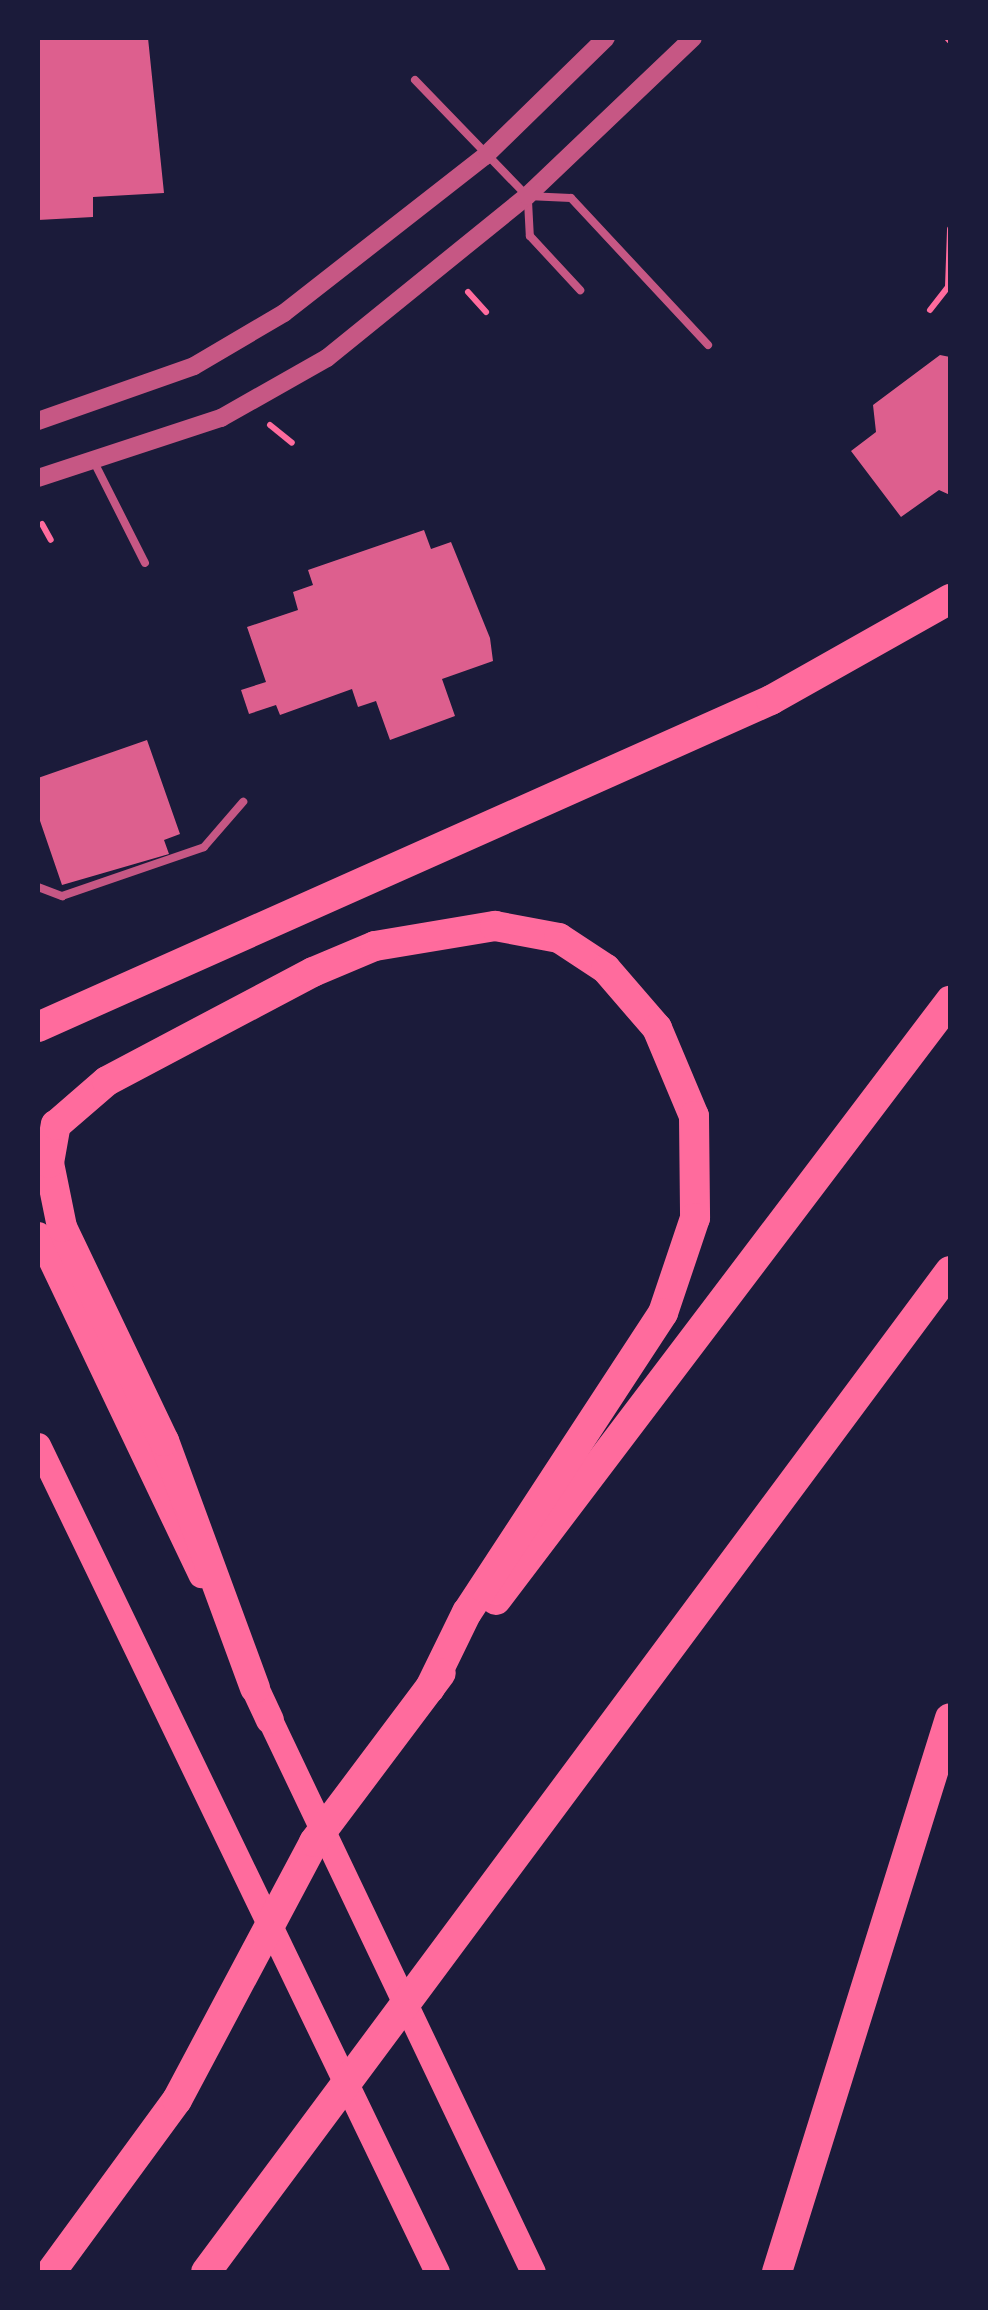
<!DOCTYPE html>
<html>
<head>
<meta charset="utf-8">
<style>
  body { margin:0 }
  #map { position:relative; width:988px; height:2310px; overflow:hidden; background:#1b1b3a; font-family:"Fira Sans",sans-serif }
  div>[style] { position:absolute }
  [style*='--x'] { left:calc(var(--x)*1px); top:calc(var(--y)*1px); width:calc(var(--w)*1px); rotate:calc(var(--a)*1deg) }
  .building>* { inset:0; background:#dd5f8e }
  .path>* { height:6px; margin:-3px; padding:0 3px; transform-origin:3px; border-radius:3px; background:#ff6b9d }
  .service>* { height:8px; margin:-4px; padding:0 4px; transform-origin:4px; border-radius:4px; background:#c65784 }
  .tertiary>* { height:18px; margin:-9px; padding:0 9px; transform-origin:9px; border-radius:9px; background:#c65784 }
  .primary>* { height:25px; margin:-12.5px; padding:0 12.5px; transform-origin:12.5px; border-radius:12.5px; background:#ff6b9d }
  .trunk>* { height:28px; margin:-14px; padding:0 14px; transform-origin:14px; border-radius:14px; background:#ff6b9d }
  .motorway>* { height:30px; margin:-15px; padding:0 15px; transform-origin:15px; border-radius:15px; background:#ff6b9d }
  span { translate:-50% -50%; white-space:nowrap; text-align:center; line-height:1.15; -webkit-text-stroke:10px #1b1b3a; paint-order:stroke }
  .frame { position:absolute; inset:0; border:40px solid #1b1b3a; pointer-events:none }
</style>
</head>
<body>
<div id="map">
  <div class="building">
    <div style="clip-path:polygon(38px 38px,148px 38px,164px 193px,93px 197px,93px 217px,38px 220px)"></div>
    <div style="clip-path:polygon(940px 355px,950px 357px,950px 495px,939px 490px,901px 517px,851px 451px,876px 432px,873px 405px)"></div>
    <div style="clip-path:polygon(424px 530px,431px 549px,451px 542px,490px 638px,493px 661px,442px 679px,455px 716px,390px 740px,376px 701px,358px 707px,352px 689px,280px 715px,276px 705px,249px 714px,241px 690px,266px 682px,247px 627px,298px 610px,293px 592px,313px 585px,308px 570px)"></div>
    <div style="clip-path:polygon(147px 740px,180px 834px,164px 840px,169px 854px,62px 885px,38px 815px,38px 778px)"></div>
  </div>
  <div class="path">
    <div style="--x:947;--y:38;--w:4;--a:45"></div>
    <div style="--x:468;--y:292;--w:27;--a:48"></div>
    <div style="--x:930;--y:310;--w:29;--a:-52"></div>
    <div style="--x:948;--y:287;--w:58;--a:-88"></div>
    <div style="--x:270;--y:425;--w:28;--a:39"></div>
    <div style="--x:42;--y:524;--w:18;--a:61"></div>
  </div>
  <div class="service">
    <div style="--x:415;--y:80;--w:161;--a:46"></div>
    <div style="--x:527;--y:196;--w:44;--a:2.6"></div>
    <div style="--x:571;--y:198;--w:201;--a:47"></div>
    <div style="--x:528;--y:201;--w:35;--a:87"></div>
    <div style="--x:530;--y:236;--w:74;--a:47.2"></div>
    <div style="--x:94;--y:462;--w:113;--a:63.2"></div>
    <div style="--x:38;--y:887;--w:26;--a:21"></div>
    <div style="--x:62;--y:896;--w:150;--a:-19"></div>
    <div style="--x:204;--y:847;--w:60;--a:-49.1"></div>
  </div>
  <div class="tertiary">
    <div style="--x:38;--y:421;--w:165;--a:-19.4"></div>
    <div style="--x:194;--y:366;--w:104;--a:-30.5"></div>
    <div style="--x:284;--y:313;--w:255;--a:-38"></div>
    <div style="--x:485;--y:156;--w:169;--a:-44.3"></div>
    <div style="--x:38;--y:478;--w:193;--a:-18.2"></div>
    <div style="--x:221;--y:418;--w:122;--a:-29.5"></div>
    <div style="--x:327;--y:358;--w:257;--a:-39"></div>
    <div style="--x:527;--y:196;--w:229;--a:-43.6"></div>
  </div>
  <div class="primary">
    <div style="--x:38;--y:1234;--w:378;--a:64.5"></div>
    <div style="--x:38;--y:1445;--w:918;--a:64.24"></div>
    <div style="--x:270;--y:1720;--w:611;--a:64.52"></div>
  </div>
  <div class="trunk">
    <div style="--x:255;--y:1688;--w:35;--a:65"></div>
  </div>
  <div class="motorway">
    <div style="--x:38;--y:1027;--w:803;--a:-24.04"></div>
    <div style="--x:771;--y:700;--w:206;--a:-29.4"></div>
    <div style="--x:496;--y:1600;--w:752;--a:-52.84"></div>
    <div style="--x:255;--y:1688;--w:263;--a:-110.2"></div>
    <div style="--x:164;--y:1441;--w:237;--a:-115.5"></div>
    <div style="--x:62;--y:1227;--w:65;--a:-101.5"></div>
    <div style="--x:49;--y:1163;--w:39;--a:-80"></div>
    <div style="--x:56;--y:1125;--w:67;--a:-40.8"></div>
    <div style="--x:107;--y:1081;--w:233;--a:-27.9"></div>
    <div style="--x:313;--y:972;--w:67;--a:-22.8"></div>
    <div style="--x:375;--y:946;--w:122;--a:-9.5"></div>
    <div style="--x:495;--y:926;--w:65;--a:10.6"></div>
    <div style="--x:559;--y:938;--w:56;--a:33.4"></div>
    <div style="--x:606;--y:969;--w:78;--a:49.2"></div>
    <div style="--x:657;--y:1028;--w:95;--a:67.2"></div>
    <div style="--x:694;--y:1116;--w:102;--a:89.4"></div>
    <div style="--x:695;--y:1218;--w:100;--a:108.6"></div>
    <div style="--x:663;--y:1313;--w:358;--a:123.2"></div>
    <div style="--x:467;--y:1612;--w:85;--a:116"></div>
    <div style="--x:51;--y:2272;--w:213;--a:-53.8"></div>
    <div style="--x:177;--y:2100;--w:292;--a:-62"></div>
    <div style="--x:314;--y:1842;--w:211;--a:-53.1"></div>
    <div style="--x:206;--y:2272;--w:1247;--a:-53.38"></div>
    <div style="--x:777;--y:2272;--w:580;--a:-72.66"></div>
  </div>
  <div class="frame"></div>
</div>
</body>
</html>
